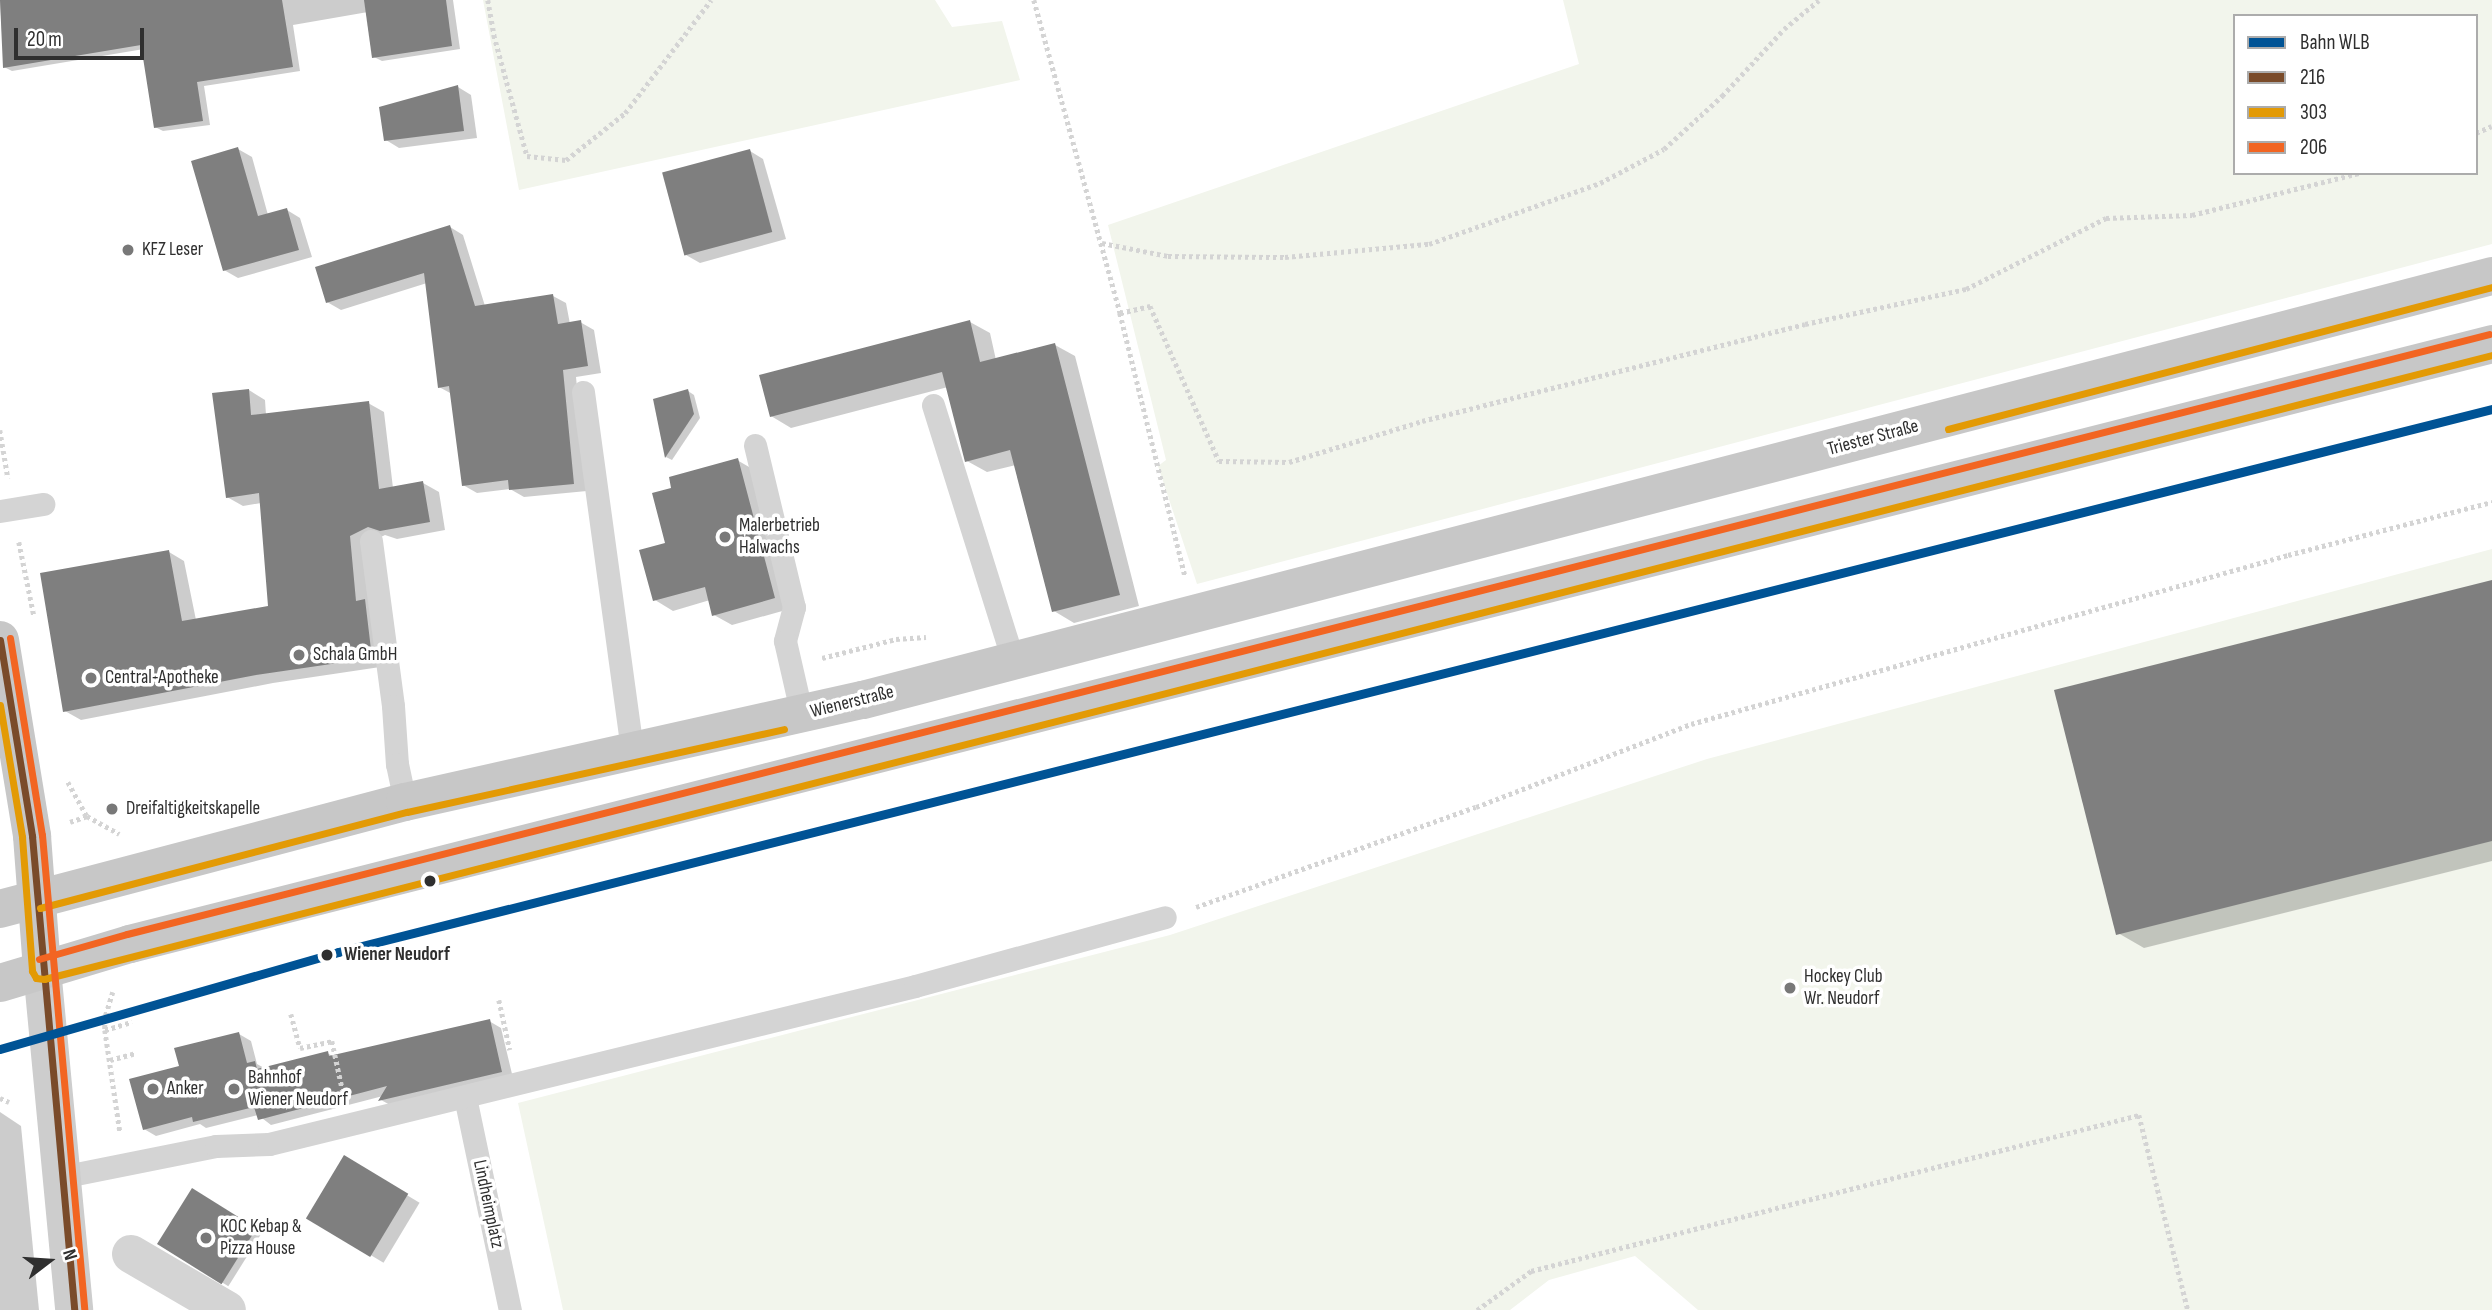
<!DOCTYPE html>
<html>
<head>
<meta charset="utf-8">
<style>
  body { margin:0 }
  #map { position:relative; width:2492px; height:1310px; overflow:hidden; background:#fff; font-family:"Sofia Sans Condensed",sans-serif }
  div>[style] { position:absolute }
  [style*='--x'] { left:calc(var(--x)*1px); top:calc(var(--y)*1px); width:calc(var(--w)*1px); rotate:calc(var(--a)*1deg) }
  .green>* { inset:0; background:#f2f5ec }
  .shadow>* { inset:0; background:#0003; transform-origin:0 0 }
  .building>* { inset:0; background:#7f7f7f; transform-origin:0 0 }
  .path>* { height:4.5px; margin-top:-2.25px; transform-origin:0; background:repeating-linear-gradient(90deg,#d4d4d4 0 3.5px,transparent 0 7px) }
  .lane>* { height:23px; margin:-11.5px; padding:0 11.5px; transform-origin:11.5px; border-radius:11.5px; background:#d4d4d4 }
  .street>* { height:38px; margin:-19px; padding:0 19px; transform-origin:19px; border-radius:19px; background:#d4d4d4 }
  .secondary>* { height:38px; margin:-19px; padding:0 19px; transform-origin:19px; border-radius:19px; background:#cdcdcd }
  .primary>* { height:38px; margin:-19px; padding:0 19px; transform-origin:19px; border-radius:19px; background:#c7c7c7 }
  .bus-1>* { height:7px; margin:-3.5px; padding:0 3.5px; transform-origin:3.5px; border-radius:3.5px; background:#7a4b2a }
  .bus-2>* { height:7px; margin:-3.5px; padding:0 3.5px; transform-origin:3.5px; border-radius:3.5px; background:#e39a05 }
  .bus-3>* { height:7px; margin:-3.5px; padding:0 3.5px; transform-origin:3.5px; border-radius:3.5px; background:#f26522 }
  .rail-1>* { height:9px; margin:-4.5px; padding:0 4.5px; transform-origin:4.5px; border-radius:4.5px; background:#005395 }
  .dots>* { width:19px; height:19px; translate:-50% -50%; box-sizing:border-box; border:4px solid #fff; border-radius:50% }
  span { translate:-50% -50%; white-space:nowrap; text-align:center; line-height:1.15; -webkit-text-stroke:7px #fff; paint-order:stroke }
  .poi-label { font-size:19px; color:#2f2f2f }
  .left { translate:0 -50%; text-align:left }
  .street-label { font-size:19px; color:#2f2f2f }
  .stop-label { font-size:19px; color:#2f2f2f; font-weight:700 }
  .legend { position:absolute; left:2233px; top:14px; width:245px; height:161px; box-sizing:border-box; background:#fff; border:2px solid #acacac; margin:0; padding:9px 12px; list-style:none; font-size:21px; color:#2f2f2f }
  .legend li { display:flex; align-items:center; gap:14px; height:35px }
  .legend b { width:35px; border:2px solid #acacac }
  .north { position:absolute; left:14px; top:1226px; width:70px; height:70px; -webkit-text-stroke:5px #fff; paint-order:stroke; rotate:73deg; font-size:19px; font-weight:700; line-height:28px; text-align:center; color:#2f2f2f }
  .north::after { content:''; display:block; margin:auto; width:24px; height:32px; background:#2f2f2f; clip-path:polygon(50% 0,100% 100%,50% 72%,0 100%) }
  .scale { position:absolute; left:14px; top:28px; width:130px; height:32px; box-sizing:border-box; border:4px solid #2f2f2f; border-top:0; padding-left:9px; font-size:21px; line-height:24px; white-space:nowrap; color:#2f2f2f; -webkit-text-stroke:5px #fff; paint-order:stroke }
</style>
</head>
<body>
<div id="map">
  <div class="green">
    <div style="clip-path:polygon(483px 0,935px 0,952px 27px,1002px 21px,1020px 80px,519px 190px)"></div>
    <div style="clip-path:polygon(evenodd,1563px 0,2492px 0,2492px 244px,1197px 584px,1158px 466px,1166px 460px,1108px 225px,1579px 64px,1563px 0,2235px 16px,2476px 16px,2476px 173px,2235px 173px,2235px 16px)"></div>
    <div style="clip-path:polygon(2492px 549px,2492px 1310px,1698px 1310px,1635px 1256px,1549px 1280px,1510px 1310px,563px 1310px,518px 1103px,1170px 935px,1707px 759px)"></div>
  </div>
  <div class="shadow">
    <div style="clip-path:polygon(0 0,453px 0,460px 49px,382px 61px,374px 57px,368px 12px,293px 25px,300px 71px,204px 86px,210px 125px,163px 131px,155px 127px,144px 49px,12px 71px,4px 67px)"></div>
    <div style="clip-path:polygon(458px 87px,471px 95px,477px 138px,399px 148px,386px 140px)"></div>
    <div style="clip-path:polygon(238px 149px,252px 157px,268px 215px,287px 210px,300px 218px,312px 257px,238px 278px,224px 270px)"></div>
    <div style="clip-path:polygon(750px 151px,763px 159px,786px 239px,700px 263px,686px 255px)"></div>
    <div style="clip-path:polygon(450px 227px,463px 235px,485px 306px,553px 296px,566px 303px,570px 324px,580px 322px,594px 330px,601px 373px,576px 377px,587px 491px,524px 497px,510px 489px,477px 493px,463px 485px,452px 394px,439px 387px,427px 283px,341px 310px,327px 302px)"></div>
    <div style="clip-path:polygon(970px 322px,990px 333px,996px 360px,1055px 345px,1075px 356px,1139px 606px,1074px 623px,1054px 611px,1016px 465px,987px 472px,967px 461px,948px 387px,791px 428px,771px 416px)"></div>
    <div style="clip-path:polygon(249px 390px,265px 400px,266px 415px,368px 403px,384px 412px,393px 488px,423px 483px,439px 492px,445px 530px,397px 539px,385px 535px,365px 545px,387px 666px,273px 683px,81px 720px,65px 711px,169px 552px,184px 561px,196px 620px,270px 608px,261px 503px,243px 506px,227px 497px)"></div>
    <div style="clip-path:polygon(688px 391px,694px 395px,700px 418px,672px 460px,666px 457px,655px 400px)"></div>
    <div style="clip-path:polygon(737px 460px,756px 471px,793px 608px,732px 625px,714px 615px,710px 600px,673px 611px,655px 600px,668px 544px,673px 489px)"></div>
    <div style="clip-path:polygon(2492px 582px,2492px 861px,2144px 948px,2118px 933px)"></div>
    <div style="clip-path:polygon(489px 1021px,501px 1028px,513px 1078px,392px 1106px,381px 1100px,383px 1096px,271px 1125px,258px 1115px,206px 1128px,200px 1124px,156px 1136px,144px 1129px,181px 1068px,239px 1034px,251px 1041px,257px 1064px,266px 1069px,327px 1053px,334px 1057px)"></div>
    <div style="clip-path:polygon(0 1112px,21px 1126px,39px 1310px,0 1310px)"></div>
    <div style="left:345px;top:1158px;width:87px;height:70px;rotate:31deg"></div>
    <div style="left:193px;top:1190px;width:81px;height:63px;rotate:32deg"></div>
  </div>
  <div class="building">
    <div style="clip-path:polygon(0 0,282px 0,293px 67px,197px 82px,203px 121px,154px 128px,141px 45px,3px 68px)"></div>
    <div style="clip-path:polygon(364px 0,446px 0,452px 46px,372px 58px)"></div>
    <div style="clip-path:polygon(458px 85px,464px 131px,384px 141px,379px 107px)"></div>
    <div style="clip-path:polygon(238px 147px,258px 216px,287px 208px,299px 250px,223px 271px,191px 161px)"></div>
    <div style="left:750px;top:149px;width:86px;height:91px;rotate:75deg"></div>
    <div style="clip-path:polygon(450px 225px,475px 306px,553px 294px,558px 324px,581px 320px,588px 366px,563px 370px,574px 484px,509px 490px,508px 480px,462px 486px,449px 386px,438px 388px,424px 273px,326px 303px,315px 267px)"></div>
    <div style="clip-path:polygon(970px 320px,980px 362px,1055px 343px,1120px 595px,1052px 612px,1010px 450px,965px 462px,942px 372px,770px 417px,759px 375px)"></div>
    <div style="clip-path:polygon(249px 389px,251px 415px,369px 401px,379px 489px,423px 481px,430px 522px,380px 531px,368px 527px,350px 536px,356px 601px,365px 599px,372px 658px,256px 675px,63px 712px,40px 573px,169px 550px,182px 621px,268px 606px,259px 493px,226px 498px,212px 393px)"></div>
    <div style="clip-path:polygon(688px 389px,694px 414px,665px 458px,653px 399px)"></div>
    <div style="clip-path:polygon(738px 458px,775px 598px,712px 616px,705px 587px,653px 601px,639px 550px,665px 543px,652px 493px,671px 488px,669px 477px)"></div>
    <div style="clip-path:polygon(2492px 580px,2492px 841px,2116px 935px,2054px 690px)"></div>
    <div style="clip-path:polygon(490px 1019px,502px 1072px,378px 1101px,387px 1086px,258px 1120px,254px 1107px,193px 1122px,192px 1117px,143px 1130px,129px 1079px,179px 1066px,174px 1048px,239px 1032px,247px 1063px,255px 1061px,257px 1069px,328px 1051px,329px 1056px)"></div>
    <div style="left:344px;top:1155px;width:75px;height:74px;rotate:31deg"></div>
    <div style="left:192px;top:1188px;width:76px;height:66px;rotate:32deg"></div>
  </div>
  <div class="path">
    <div style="--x:488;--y:0;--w:36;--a:80"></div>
    <div style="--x:494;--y:35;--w:125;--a:74.7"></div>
    <div style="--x:527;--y:156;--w:39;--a:6"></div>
    <div style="--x:566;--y:160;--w:75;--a:-38.5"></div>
    <div style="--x:625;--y:113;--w:142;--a:-52.7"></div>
    <div style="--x:1034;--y:0;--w:325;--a:74.6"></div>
    <div style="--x:1120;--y:313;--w:270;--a:76.1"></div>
    <div style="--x:2476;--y:133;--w:17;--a:-24"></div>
    <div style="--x:1102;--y:243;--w:67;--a:11.1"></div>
    <div style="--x:1168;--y:256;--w:117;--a:0.5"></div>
    <div style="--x:1285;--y:257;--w:145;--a:-5.2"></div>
    <div style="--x:1429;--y:244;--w:182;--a:-19.6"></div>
    <div style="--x:1600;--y:183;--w:72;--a:-28"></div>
    <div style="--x:1664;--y:149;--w:79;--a:-42.4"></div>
    <div style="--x:1722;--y:96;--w:91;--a:-47.2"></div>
    <div style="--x:1784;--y:29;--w:45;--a:-39.6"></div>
    <div style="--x:1120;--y:313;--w:31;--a:-13"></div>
    <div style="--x:1150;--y:306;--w:170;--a:66"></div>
    <div style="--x:1219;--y:461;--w:70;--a:0.8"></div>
    <div style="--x:1289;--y:462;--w:139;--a:-17.1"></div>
    <div style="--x:1422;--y:421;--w:395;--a:-14.2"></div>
    <div style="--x:1805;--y:324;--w:165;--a:-12.3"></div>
    <div style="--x:1966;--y:289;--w:157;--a:-26.9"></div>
    <div style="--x:2106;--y:218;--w:86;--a:-2"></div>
    <div style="--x:2192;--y:215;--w:172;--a:-14.1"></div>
    <div style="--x:0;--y:430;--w:49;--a:80.5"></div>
    <div style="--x:19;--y:542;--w:76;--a:78.5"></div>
    <div style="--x:822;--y:658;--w:76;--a:-14.4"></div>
    <div style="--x:896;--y:639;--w:30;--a:-4"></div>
    <div style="--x:68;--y:782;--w:39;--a:61"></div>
    <div style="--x:87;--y:816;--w:37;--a:29"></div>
    <div style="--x:70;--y:822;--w:18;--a:-19"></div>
    <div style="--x:1196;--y:907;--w:297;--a:-19.7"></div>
    <div style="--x:1476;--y:807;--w:230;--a:-21.1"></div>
    <div style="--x:1691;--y:724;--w:620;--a:-15.81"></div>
    <div style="--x:2288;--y:555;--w:211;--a:-14.6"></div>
    <div style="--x:113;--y:992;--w:27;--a:107"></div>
    <div style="--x:105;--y:1018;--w:12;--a:90"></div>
    <div style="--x:105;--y:1030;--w:102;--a:81.6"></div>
    <div style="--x:499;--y:1000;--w:51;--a:77.6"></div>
    <div style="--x:291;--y:1014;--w:35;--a:75"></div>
    <div style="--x:300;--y:1048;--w:33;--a:-12"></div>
    <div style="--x:332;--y:1041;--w:52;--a:77.8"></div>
    <div style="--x:105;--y:1030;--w:28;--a:-17"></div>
    <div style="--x:110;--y:1060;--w:27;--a:-15"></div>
    <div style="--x:0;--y:1098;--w:10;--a:24"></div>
    <div style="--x:1477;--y:1310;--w:67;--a:-35.8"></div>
    <div style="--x:1531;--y:1271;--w:628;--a:-14.39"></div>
    <div style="--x:2139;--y:1115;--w:201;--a:75.9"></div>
  </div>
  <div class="lane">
    <div style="--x:583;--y:392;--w:362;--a:82.2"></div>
    <div style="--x:933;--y:405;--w:268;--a:72.6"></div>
    <div style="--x:755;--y:445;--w:167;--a:76.5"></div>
    <div style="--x:794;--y:607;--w:35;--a:105"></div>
    <div style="--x:785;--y:641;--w:76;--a:77.1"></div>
    <div style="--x:0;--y:511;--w:44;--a:-9.2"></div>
    <div style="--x:371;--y:541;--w:166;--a:82.4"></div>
    <div style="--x:393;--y:706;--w:58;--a:86.1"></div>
    <div style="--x:397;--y:764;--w:39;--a:78"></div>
    <div style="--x:465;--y:1097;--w:218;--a:78.1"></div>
    <div style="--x:61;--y:1177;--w:158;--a:-11.3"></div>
    <div style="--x:216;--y:1146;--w:53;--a:-2.2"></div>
    <div style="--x:269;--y:1144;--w:665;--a:-13.74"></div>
    <div style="--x:915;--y:986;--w:259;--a:-15.4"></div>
  </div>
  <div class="street">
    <div style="--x:131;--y:1254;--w:111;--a:30.3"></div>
  </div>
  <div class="secondary">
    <div style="--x:42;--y:969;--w:342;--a:84.6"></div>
  </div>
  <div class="primary">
    <div style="--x:0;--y:640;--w:199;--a:80.7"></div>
    <div style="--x:32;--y:836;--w:133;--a:85.7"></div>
    <div style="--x:0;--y:909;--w:419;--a:-14.8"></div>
    <div style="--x:405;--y:802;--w:469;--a:-12.6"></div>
    <div style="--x:863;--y:700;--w:1683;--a:-14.59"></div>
    <div style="--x:0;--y:983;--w:136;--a:-16.7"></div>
    <div style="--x:130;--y:944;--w:2437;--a:-14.25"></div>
  </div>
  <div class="bus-1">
    <div style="--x:0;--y:640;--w:199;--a:80.7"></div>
    <div style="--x:32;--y:836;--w:476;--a:84.9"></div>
  </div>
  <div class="bus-2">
    <div style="--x:1948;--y:429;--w:562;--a:-14.63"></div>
    <div style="--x:0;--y:705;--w:134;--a:80.5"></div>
    <div style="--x:22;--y:837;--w:134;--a:85.7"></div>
    <div style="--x:32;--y:971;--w:8;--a:60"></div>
    <div style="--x:36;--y:978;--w:8;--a:7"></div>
    <div style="--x:44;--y:979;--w:2526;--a:-14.3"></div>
    <div style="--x:40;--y:908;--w:379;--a:-14.7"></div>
    <div style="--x:407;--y:812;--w:386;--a:-12.4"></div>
  </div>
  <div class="bus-3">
    <div style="--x:10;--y:638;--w:200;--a:80.8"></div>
    <div style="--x:42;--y:835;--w:476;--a:84.9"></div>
    <div style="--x:39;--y:959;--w:91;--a:-15.9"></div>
    <div style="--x:127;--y:934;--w:2437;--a:-14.25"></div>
  </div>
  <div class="rail-1">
    <div style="--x:0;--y:1049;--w:352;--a:-16"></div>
    <div style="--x:338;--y:952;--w:2221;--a:-14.15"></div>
  </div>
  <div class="dots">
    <div style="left:128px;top:250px;background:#787878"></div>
    <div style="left:725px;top:537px;background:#787878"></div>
    <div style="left:299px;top:655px;background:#787878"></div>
    <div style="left:91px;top:678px;background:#787878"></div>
    <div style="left:112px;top:809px;background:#787878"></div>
    <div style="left:430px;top:881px;background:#2f2f2f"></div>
    <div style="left:327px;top:955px;background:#2f2f2f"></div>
    <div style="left:1790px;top:988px;background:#787878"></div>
    <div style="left:153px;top:1089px;background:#787878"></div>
    <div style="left:234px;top:1089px;background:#787878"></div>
    <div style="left:206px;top:1238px;background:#787878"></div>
  </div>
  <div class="poi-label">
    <span class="left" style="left:142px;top:250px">KFZ Leser</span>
    <span class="left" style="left:739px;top:537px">Malerbetrieb<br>Halwachs</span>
    <span class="left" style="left:313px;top:655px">Schala GmbH</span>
    <span class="left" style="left:105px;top:678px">Central-Apotheke</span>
    <span class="left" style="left:126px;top:809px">Dreifaltigkeitskapelle</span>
    <span class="left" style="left:1804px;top:988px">Hockey Club<br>Wr. Neudorf</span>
    <span class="left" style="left:248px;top:1089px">Bahnhof<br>Wiener Neudorf</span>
    <span class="left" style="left:167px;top:1089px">Anker</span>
    <span class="left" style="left:220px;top:1238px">KOC Kebap &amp;<br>Pizza House</span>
  </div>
  <div class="street-label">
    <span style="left:1873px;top:438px;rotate:-15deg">Triester Straße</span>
    <span style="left:852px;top:702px;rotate:-14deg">Wienerstraße</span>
    <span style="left:488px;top:1204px;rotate:78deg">Lindheimplatz</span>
  </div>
  <div class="stop-label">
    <span class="left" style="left:344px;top:955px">Wiener Neudorf</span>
  </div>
  <ul class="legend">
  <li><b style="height:9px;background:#005395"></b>Bahn WLB</li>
  <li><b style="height:9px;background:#7a4b2a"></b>216</li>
  <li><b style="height:9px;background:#e39a05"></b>303</li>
  <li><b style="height:9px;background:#f26522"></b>206</li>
  </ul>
  <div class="north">N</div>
  <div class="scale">20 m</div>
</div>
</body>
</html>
